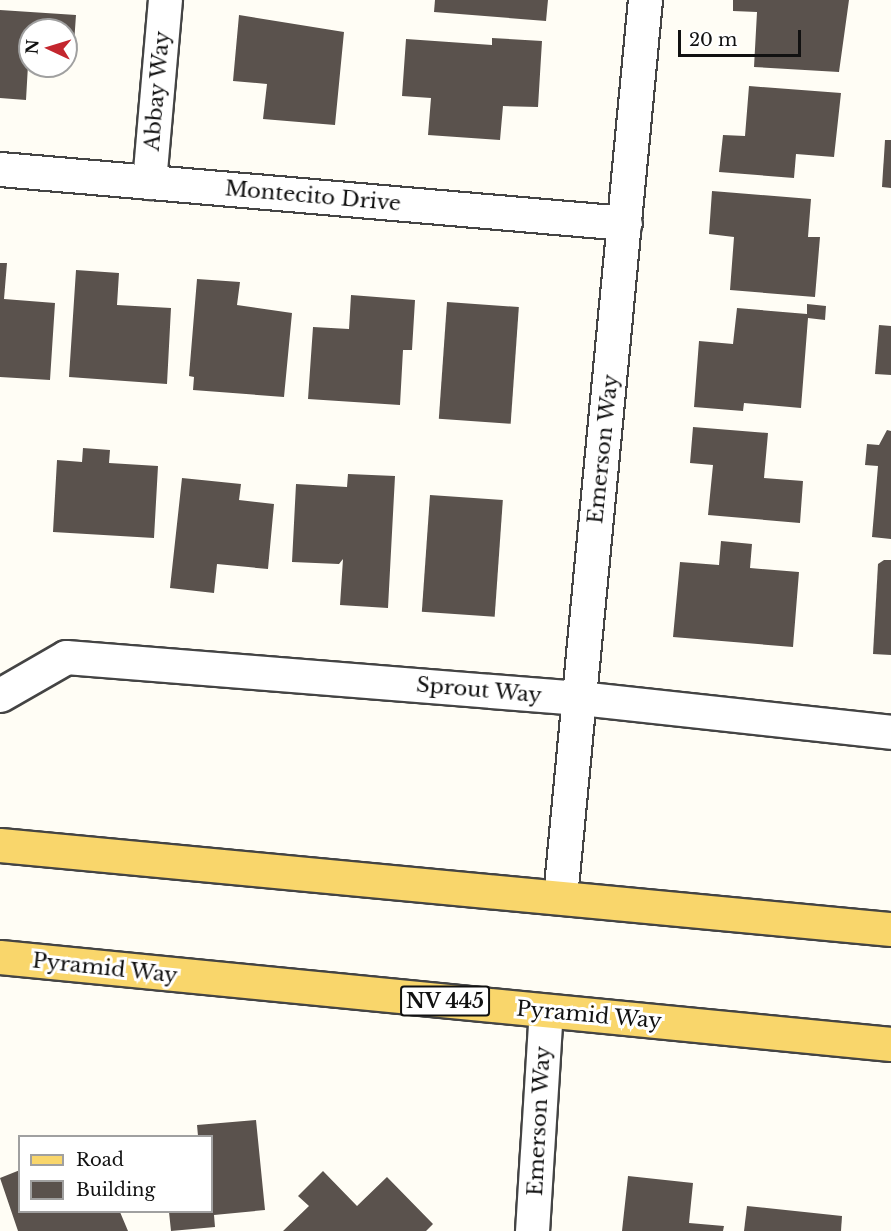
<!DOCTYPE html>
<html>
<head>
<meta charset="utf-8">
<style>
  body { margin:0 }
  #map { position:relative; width:891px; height:1231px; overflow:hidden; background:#fffdf5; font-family:"Libre Baskerville",serif }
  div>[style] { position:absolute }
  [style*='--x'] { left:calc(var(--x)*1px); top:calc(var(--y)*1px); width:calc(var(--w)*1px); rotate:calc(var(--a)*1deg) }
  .building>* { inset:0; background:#5a524d; transform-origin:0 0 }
  .roads { filter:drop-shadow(2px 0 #444) drop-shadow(-2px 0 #444) drop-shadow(0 2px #444) drop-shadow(0 -2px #444) }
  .street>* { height:33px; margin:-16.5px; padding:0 16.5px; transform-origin:16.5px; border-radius:16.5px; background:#fff }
  .primary>* { height:33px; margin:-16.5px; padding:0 16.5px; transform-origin:16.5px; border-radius:16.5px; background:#f9d66b }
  span { translate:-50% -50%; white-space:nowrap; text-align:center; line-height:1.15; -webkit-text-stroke:6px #fff; paint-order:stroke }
  .shield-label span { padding:2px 4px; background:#fff; border:2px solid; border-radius:4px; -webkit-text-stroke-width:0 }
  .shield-label { font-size:20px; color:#111; font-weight:700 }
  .street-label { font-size:21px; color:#111 }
  .legend { position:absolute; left:18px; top:1135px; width:195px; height:78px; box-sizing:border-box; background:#fff; border:2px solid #a0a0a0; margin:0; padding:8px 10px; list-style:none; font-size:18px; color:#111 }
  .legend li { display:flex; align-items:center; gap:12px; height:30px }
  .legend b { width:30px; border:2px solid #a0a0a0 }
  .north { position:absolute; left:18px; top:18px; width:60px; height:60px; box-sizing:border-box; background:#fff; border:2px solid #a0a0a0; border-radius:50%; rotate:274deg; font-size:16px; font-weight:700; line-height:24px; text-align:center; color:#111 }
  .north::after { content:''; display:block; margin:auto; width:21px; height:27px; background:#c4262e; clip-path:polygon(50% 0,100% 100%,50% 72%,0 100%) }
  .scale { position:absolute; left:678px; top:30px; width:123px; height:27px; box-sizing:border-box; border:3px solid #111; border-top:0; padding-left:8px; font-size:18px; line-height:21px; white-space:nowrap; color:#111; -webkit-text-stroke:4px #fff; paint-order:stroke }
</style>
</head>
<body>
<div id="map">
  <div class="building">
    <div style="clip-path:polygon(435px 0,548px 0,546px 21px,434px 12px)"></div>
    <div style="clip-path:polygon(733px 0,849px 0,839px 72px,754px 67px,757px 12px,733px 11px)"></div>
    <div style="clip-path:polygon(0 10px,76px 15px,73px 58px,66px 57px,66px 30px,30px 30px,26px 100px,0 98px)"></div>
    <div style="clip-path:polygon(239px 15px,344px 32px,335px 125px,263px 119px,267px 84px,233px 81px)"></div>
    <div style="clip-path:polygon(492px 38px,542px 41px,538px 107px,503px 106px,500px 140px,428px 135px,431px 98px,402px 96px,406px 39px,492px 45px)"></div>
    <div style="clip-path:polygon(749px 86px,841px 93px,834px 157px,796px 154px,794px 178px,719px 172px,723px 135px,745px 136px)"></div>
    <div style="clip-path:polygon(885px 140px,891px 140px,891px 188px,882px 187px)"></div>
    <div style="clip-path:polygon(712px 191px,811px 199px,808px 237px,820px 237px,815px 297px,730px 290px,734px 237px,709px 234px)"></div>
    <div style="clip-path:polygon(0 263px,7px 263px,4px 299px,55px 303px,50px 380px,0 377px)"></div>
    <div style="clip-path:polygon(76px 270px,119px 273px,117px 305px,171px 308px,167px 384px,69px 377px)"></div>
    <div style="clip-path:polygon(197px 279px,240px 282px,237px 305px,292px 313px,284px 397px,193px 390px,194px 377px,189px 376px)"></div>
    <div style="clip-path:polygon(351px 295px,415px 300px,412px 350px,403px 350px,400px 405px,308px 399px,313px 327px,349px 329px)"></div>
    <div style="left:447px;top:302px;width:72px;height:117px;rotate:4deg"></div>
    <div style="clip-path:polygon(807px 304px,826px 306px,825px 320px,808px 318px,801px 408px,744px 403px,743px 411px,694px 407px,699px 341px,733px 344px,737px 308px,807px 314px)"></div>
    <div style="clip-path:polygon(879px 325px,891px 326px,891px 375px,875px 374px)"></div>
    <div style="clip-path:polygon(693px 427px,768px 433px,764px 478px,803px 481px,800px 523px,708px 515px,713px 465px,690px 463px)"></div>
    <div style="clip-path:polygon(887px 430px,891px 431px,891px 539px,872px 537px,878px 466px,865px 465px,867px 444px,879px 445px)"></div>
    <div style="clip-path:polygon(83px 448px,110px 450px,109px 463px,158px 466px,154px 538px,53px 532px,57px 460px,82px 462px)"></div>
    <div style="clip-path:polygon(348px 474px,395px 476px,388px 608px,340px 605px,343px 559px,339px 564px,292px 562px,296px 484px,347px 487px)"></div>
    <div style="clip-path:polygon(182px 478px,241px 484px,239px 500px,274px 504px,268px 569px,217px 564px,214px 593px,170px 588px)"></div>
    <div style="left:430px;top:495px;width:73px;height:117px;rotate:4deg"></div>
    <div style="clip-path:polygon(721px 541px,752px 544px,750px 568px,799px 572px,793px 647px,673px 637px,680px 562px,719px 565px)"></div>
    <div style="clip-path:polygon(884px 560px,891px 560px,891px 655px,873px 654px,878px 564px)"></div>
    <div style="clip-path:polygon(256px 1120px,265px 1210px,214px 1215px,215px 1227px,171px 1231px,169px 1212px,212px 1212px,212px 1136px,198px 1136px,197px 1125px)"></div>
    <div style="clip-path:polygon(20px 1170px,20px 1212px,120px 1212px,128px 1231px,18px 1231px,0 1178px)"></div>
    <div style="clip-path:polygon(323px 1171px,357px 1206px,387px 1177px,433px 1224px,426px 1231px,283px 1231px,309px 1206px,298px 1196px)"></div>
    <div style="clip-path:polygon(628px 1176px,693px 1183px,689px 1223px,724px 1226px,723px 1231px,622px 1231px)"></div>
    <div style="clip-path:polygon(747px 1206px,842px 1216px,841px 1231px,744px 1231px)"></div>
  </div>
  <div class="roads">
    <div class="street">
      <div style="--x:0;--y:169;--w:627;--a:4.94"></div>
      <div style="--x:149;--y:182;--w:183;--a:-85"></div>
      <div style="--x:0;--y:695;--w:76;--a:-29.9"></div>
      <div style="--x:66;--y:657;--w:515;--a:4.57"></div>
      <div style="--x:579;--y:698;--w:314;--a:6.2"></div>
      <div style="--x:560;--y:897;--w:901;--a:-84.59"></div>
      <div style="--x:532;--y:1231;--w:220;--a:-86.4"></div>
    </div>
    <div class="primary">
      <div style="--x:0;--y:845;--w:895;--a:5.39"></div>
      <div style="--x:0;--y:957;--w:895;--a:5.58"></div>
    </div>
  </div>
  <div class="shield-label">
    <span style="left:445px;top:1001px">NV 445</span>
  </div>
  <div class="street-label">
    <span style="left:157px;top:91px;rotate:-85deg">Abbay Way</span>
    <span style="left:313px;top:196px;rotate:5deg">Montecito Drive</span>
    <span style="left:603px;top:449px;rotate:-84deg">Emerson Way</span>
    <span style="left:479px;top:690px;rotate:5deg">Sprout Way</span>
    <span style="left:105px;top:968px;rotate:6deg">Pyramid Way</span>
    <span style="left:589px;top:1015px;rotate:5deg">Pyramid Way</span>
    <span style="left:539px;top:1121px;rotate:-87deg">Emerson Way</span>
  </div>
  <ul class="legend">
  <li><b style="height:8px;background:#f9d66b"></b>Road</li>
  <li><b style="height:16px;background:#5a524d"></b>Building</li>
  </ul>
  <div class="north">N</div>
  <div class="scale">20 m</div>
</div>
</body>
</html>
